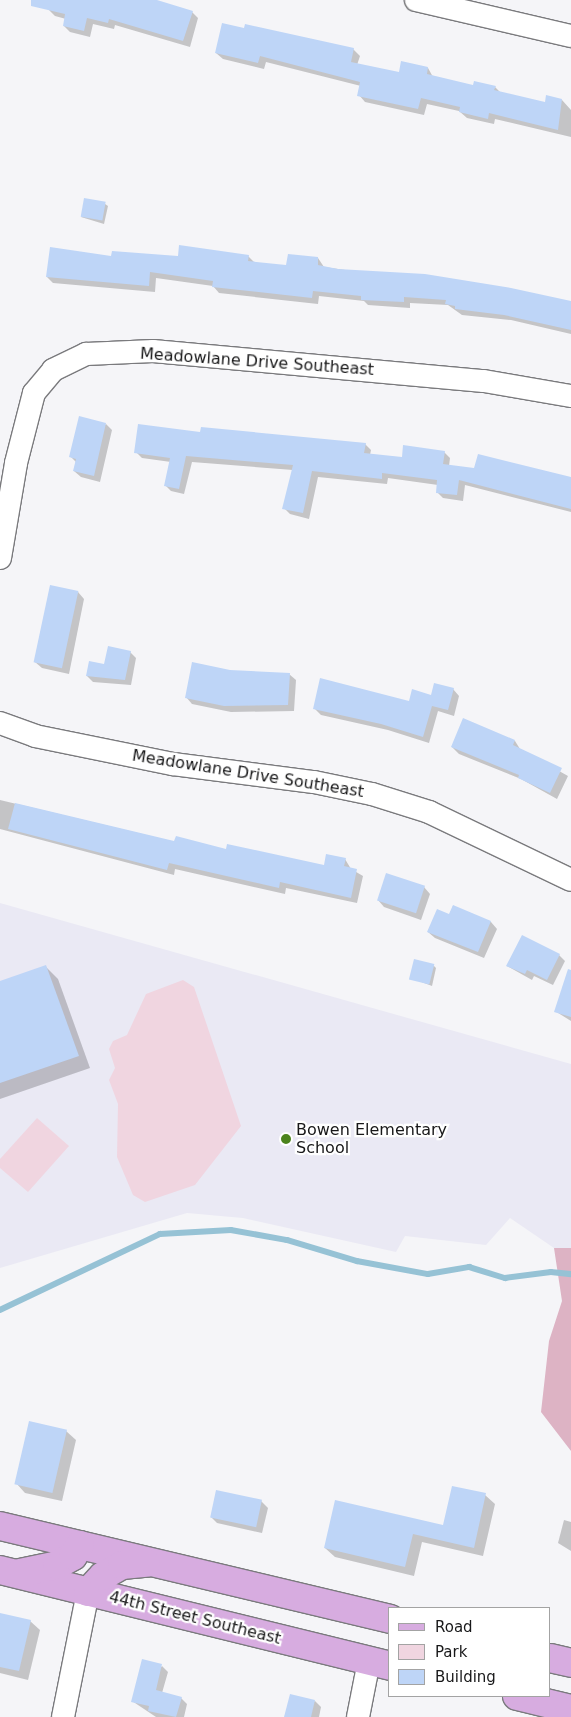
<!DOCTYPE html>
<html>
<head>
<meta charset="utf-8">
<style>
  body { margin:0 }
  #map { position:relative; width:571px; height:1717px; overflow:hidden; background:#f5f5f8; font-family:"DejaVu Sans",sans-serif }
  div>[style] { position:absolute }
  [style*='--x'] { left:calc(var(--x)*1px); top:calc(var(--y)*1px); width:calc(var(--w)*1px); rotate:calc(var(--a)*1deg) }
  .built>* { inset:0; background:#eae9f4 }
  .green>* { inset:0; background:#f0d5e0 }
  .forest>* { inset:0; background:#ddb3c4 }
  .shadow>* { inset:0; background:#0003 }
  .stream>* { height:5.5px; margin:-2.75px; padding:0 2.75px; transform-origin:2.75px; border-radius:2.75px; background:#96c2d5 }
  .building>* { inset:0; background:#bed5f7; transform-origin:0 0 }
  .roads { filter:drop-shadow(1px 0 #7a7a7d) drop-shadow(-1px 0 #7a7a7d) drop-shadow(0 1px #7a7a7d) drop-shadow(0 -1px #7a7a7d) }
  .street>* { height:22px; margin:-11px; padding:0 11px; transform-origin:11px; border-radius:11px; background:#fff }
  .primary>* { height:28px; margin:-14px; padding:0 14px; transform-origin:14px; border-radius:14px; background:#d7ace0 }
  .dots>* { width:14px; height:14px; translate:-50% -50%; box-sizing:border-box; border:2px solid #fff; border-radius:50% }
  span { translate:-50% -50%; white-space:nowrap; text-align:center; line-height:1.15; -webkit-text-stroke:4.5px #fff; paint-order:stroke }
  .street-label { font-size:16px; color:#181819 }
  .poi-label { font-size:16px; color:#181819 }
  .left { translate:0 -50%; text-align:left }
  .legend { position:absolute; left:388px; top:1607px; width:162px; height:90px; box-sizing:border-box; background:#fff; border:1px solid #a3a3a3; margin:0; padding:6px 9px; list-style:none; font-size:15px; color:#181819 }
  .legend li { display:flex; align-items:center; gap:10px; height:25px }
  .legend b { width:25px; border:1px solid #a3a3a3 }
</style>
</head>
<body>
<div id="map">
  <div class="built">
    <div style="clip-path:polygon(0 903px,571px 1064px,571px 1248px,554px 1248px,510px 1218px,486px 1245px,405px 1236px,396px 1252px,243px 1218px,187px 1213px,0 1268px)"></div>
  </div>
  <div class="green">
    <div style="clip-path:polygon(183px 980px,194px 987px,241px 1126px,195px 1185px,145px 1202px,133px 1195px,117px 1157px,118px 1104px,109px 1080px,115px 1068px,109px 1049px,113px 1041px,127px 1035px,146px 994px)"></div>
    <div style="clip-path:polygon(37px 1118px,69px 1146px,28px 1192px,0 1168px,0 1159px)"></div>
  </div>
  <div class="forest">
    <div style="clip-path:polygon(554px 1248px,571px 1248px,571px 1451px,541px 1412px,549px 1341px,562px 1301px)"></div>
  </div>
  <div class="shadow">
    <div style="clip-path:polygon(51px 0,153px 0,192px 12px,198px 18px,190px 47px,115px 25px,114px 29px,93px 24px,90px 37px,70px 32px,64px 26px,66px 19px,55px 16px,49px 10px)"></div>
    <div style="clip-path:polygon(353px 49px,360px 56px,357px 65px,399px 74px,428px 68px,433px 77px,474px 86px,495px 87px,501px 93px,546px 104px,562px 100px,571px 110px,571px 137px,495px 119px,494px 124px,467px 118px,459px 111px,427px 104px,424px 115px,365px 102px,359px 95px,361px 86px,266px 62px,264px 69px,223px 59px,216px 53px)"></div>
    <div style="clip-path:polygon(105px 204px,108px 206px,104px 224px,81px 217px)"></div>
    <div style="clip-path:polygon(248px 256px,255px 263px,287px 267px,318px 258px,324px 267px,571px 302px,571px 334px,511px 320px,462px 315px,448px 305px,410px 303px,410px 308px,368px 305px,364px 301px,319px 296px,318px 304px,219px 293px,213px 286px,156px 278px,155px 292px,53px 283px,47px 277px,112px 257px)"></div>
    <div style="clip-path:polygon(106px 424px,112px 430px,100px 482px,81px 477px,74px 471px,76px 462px,71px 457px)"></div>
    <div style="clip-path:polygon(201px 433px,365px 444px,371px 450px,370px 455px,403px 458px,444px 452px,450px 458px,449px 466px,571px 479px,571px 512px,465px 485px,463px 501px,443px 498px,437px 492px,438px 485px,388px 478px,387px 484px,318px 477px,309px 519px,290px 514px,284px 508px,293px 470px,192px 462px,184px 494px,171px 491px,165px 485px,171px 462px,142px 458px,136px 452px)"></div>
    <div style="clip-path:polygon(78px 592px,84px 599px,69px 674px,42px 668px,35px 662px)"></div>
    <div style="clip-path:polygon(130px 652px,136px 658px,131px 685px,93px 682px,87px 676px)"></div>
    <div style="clip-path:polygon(289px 674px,296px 680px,294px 711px,231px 712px,192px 704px,186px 697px)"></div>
    <div style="clip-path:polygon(453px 689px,459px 696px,454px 716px,438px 711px,429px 743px,388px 730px,321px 715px,315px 709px,410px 702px)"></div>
    <div style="clip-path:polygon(515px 741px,520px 749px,568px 776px,557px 799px,521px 779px,459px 754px,452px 747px)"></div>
    <div style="clip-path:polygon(0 800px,175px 842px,325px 867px,345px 859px,351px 869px,363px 876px,357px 903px,286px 888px,285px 894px,175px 869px,174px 875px,0 829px)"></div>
    <div style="clip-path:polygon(424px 887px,430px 894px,421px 920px,384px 907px,378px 900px)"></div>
    <div style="clip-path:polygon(453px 906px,491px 922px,497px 929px,484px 958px,435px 938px,428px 932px,449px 916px)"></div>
    <div style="clip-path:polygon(559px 955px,565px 961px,553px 985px,534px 976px,532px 980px,507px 966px)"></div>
    <div style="clip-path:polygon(433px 965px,436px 968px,432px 986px,411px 978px)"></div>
    <div style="clip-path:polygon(46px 967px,58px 979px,90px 1068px,0 1099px,0 983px)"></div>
    <div style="clip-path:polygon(571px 999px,571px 1021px,555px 1011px)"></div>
    <div style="clip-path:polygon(66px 1431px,76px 1440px,62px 1501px,25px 1493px,16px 1483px)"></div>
    <div style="clip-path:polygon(485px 1495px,495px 1504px,483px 1556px,422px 1542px,414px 1576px,335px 1557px,325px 1548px,444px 1526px)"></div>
    <div style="clip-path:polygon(261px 1501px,268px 1508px,262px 1533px,217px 1523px,211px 1517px)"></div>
    <div style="clip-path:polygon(564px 1520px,571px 1522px,571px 1551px,558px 1543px)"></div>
    <div style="clip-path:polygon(0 1614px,30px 1621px,40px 1630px,28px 1680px,0 1673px)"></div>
    <div style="clip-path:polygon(162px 1666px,168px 1672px,162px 1693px,181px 1698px,187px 1704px,184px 1717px,156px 1717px,132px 1701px)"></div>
    <div style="clip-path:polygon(315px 1701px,321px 1707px,319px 1717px,286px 1717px)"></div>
  </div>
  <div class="stream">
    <div style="--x:0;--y:1310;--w:177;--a:-25.4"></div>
    <div style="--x:160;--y:1234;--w:71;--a:-3.2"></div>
    <div style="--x:231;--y:1230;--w:57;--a:10.1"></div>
    <div style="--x:287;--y:1240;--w:73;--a:16.7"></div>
    <div style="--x:357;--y:1261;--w:72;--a:10.4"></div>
    <div style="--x:428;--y:1274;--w:42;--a:-9.7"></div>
    <div style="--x:469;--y:1267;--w:38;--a:17"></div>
    <div style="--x:505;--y:1278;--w:46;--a:-7.4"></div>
    <div style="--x:551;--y:1272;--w:20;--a:6"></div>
  </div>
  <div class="building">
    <div style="clip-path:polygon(31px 0,157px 0,193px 11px,183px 41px,109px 19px,108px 23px,87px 18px,84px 31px,63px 26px,65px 14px,31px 6px)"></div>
    <div style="clip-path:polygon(222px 23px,244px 28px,245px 24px,354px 48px,351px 62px,399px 72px,401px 61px,428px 67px,427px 74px,473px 85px,474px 81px,496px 86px,494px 90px,545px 102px,546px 95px,562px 99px,558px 130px,489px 113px,488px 119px,459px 112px,460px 107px,421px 98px,418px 109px,357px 96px,360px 82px,260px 56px,258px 63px,215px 53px)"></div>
    <div style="left:84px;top:198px;width:22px;height:19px;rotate:10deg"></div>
    <div style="clip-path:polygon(179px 245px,249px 255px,248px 261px,286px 265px,288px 254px,318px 257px,318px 265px,338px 269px,425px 274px,511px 288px,571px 301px,571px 330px,504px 315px,455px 309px,455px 306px,445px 304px,446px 300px,404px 297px,404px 302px,361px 300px,361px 296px,313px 291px,312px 298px,212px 287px,213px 281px,150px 272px,149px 286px,46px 277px,50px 247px,111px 256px,112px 251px,178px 256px)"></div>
    <div style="clip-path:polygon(79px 416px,106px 423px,94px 476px,73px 471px,76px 459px,69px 457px)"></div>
    <div style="clip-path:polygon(138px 424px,200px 432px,201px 427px,366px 443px,364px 453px,402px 457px,403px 445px,445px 451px,443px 464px,474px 468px,478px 454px,571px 477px,571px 509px,459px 480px,457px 495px,436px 493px,437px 480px,382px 473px,382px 479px,312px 471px,303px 513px,282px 509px,293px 465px,186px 456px,179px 489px,164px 486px,170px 458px,134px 453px)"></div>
    <div style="left:50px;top:585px;width:29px;height:79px;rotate:12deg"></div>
    <div style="clip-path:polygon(108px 646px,131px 651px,125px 680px,86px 676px,89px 661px,104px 664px)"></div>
    <div style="clip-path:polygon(192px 662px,230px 670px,290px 673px,288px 705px,224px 706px,185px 698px)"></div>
    <div style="clip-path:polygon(320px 678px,409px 701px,412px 689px,431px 695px,434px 683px,454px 688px,448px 710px,432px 706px,423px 737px,381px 724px,313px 709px)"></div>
    <div style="clip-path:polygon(463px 718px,515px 740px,513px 745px,562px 768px,550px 793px,518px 778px,519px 775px,451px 747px)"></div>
    <div style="clip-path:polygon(15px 803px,174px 841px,176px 836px,226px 849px,227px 844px,324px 865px,326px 854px,346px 858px,344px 866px,357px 869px,351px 898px,280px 882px,279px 888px,169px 863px,167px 870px,8px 829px)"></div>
    <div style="left:386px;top:873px;width:41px;height:29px;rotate:18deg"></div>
    <div style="clip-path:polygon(453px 905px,491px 921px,478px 952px,427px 932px,437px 909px,449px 914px)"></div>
    <div style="clip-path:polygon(522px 935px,560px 954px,547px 980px,527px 970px,525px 974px,506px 966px)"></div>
    <div style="left:414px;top:959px;width:21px;height:21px;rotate:14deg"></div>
    <div style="clip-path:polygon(46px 965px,79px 1056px,0 1083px,0 981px)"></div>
    <div style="clip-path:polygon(568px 969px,571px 970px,571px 1017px,554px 1012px)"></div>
    <div style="left:29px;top:1421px;width:39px;height:65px;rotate:13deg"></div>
    <div style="clip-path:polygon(452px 1486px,486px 1493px,474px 1548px,413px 1534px,405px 1567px,324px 1548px,335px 1500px,443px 1525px)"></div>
    <div style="left:216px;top:1490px;width:47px;height:28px;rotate:12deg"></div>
    <div style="clip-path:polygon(0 1613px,31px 1620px,19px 1671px,0 1667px)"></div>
    <div style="clip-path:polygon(142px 1659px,162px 1664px,156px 1690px,182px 1697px,176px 1717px,148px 1711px,149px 1706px,131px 1702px)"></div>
    <div style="clip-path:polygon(290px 1694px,315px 1700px,311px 1717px,284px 1717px)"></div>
  </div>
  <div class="roads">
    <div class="street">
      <div style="--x:416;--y:0;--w:159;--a:13.1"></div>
      <div style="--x:0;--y:558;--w:96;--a:-80.4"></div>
      <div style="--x:16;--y:463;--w:72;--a:-75.6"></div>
      <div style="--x:34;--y:393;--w:30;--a:-50"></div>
      <div style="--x:53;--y:370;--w:37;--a:-26"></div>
      <div style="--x:86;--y:354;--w:67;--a:-2.6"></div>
      <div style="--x:153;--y:351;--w:332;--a:5.2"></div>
      <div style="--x:484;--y:381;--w:88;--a:9.8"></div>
      <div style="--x:0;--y:723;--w:37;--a:20"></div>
      <div style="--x:35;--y:736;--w:141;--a:11.5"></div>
      <div style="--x:173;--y:764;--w:142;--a:7.3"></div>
      <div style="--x:314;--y:782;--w:59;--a:11.7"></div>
      <div style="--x:372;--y:794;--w:60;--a:17.5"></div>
      <div style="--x:429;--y:812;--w:157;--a:25.6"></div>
      <div style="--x:63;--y:1717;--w:127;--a:-78.7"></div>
      <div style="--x:358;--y:1717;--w:57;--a:-78.9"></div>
    </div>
    <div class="primary">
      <div style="--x:0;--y:1526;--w:401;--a:13.4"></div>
      <div style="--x:0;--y:1570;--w:402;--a:13.8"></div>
      <div style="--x:20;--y:1573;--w:38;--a:-12"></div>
      <div style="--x:57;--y:1565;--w:18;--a:-29"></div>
      <div style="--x:73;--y:1556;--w:13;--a:-58"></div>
      <div style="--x:88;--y:1592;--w:22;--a:-47"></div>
      <div style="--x:103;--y:1576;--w:22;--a:-30"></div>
      <div style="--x:122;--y:1565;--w:24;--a:-5"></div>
      <div style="--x:550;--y:1658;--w:22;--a:13"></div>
      <div style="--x:517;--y:1696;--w:56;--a:13.5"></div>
    </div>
  </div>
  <div class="dots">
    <div style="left:286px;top:1139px;background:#4b831c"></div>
  </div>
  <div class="street-label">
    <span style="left:257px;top:362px;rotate:4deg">Meadowlane Drive Southeast</span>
    <span style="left:248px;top:774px;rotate:9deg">Meadowlane Drive Southeast</span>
    <span style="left:195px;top:1618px;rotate:14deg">44th Street Southeast</span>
  </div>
  <div class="poi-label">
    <span class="left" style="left:296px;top:1139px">Bowen Elementary<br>School</span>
  </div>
  <ul class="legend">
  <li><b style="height:6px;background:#d7ace0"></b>Road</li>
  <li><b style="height:14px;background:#f0d5e0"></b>Park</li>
  <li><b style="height:14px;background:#bed5f7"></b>Building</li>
  </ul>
</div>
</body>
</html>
